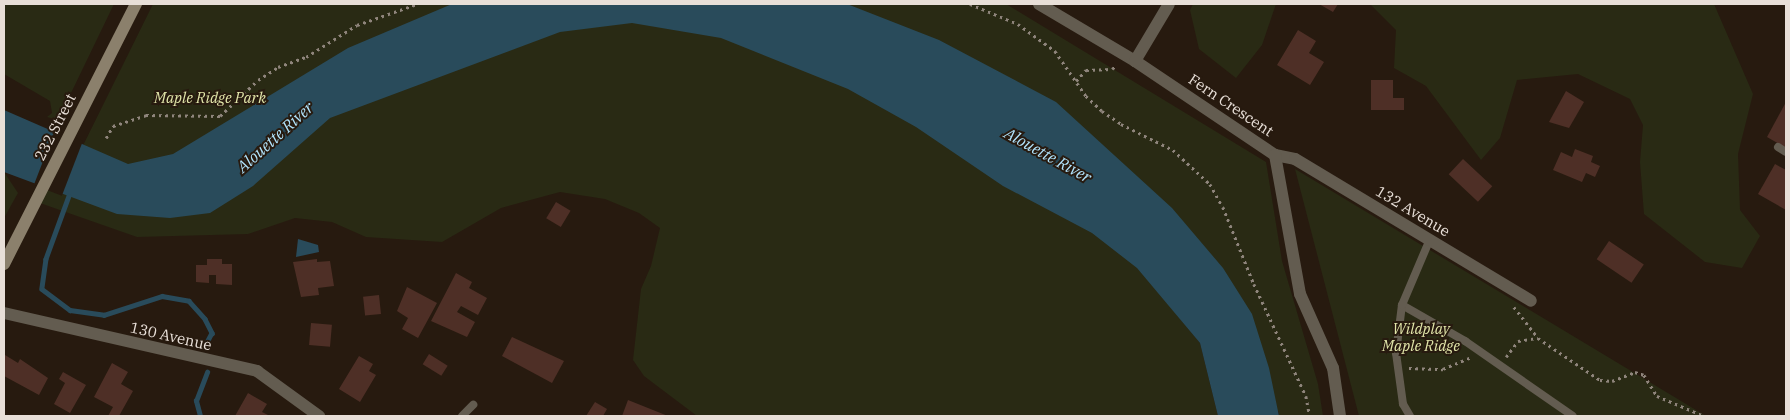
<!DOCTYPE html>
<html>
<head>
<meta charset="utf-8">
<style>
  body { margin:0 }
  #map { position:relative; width:1790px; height:420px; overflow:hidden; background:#271a0f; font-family:"IBM Plex Serif",serif }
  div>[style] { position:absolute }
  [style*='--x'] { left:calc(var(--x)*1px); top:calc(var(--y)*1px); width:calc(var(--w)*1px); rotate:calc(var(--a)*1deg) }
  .green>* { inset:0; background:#292a14 }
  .water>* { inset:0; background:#294b5b }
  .pier>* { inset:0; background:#271a0f; transform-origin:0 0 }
  .stream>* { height:4.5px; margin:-2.25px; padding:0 2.25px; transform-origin:2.25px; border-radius:2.25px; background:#294b5b }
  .building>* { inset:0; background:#4e2f26; transform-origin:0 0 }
  .path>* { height:2.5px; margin-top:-1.25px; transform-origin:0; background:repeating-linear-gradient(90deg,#8f857c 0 2.5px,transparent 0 6.5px) }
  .service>* { height:8px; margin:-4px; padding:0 4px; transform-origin:4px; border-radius:4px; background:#635c50 }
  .minor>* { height:12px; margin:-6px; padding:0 6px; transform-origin:6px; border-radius:6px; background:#635c50 }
  .tertiary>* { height:12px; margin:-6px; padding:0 6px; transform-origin:6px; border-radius:6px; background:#635c50 }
  .secondary>* { height:12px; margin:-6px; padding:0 6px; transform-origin:6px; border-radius:6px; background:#8b806c }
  span { translate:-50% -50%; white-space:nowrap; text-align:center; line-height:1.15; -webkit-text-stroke:4px #271a0f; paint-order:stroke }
  .park-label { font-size:15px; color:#e2e6aa; font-style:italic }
  .street-label { font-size:15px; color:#e8dfd8 }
  .water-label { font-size:16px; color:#b2e5fe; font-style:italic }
  .frame { position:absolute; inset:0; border:5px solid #e8dfd8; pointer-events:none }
</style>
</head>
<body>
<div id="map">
  <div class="green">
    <div style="clip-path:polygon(4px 4px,114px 4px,58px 120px,47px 117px,52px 113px,50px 101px,4px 74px)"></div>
    <div style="clip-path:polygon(153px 4px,1006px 4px,1266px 162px,1282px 261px,1318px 384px,1323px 416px,1279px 416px,1279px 412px,1176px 314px,1200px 343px,1218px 416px,697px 416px,644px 376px,633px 360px,641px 289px,651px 266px,660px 228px,639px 213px,605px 199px,560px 192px,501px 208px,442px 242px,366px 237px,332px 222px,295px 218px,248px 234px,137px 237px,37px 202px,46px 186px,60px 192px)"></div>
    <div style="clip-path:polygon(1193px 4px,1276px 4px,1262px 45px,1236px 78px,1199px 49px,1190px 10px)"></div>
    <div style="clip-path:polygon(1370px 4px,1714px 4px,1753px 94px,1738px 154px,1740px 210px,1760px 236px,1742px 268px,1705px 262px,1644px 214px,1640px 162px,1643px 125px,1630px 99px,1578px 74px,1517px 80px,1500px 138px,1481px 160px,1426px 86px,1394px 68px,1396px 30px)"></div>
    <div style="clip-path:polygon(1295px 169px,1706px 416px,1359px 416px)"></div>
    <div style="clip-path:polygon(4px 172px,18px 193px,4px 218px)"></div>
  </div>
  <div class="water">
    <div style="clip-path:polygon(452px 4px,847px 4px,939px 40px,1056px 102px,1172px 208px,1223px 268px,1252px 314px,1269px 368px,1279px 416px,1218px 416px,1200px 343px,1137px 268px,1092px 233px,1003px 186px,916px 127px,848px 89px,721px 38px,632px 23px,560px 32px,330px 118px,253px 186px,210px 213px,170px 218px,117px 214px,4px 172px,4px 110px,128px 164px,173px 154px,348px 48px)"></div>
    <div style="clip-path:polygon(298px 239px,318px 245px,319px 252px,296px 257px)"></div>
  </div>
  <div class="pier">
    <div style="left:55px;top:130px;width:30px;height:59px;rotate:21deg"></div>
  </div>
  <div class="stream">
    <div style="--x:69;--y:196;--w:67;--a:110.1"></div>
    <div style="--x:46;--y:259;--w:30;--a:98"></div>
    <div style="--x:42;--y:289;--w:35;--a:37"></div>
    <div style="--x:70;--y:310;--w:34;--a:8"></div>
    <div style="--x:104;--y:315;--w:61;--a:-18.1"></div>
    <div style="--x:162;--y:296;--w:27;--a:10"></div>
    <div style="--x:189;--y:301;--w:24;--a:48"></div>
    <div style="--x:205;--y:319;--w:16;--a:63"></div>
    <div style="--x:212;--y:333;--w:15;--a:118"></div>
    <div style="--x:200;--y:416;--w:16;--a:-105"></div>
    <div style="--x:196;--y:401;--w:31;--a:-69"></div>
  </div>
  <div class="building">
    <div style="clip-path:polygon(1319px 4px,1338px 4px,1333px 12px)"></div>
    <div style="clip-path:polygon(1298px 30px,1316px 41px,1309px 53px,1324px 62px,1310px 85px,1277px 65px)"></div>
    <div style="clip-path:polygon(1371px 80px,1393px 80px,1393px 98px,1404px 98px,1404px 110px,1371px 110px)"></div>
    <div style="clip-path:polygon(1566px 91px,1584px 102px,1569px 128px,1549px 122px)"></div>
    <div style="clip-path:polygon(1786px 102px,1786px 148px,1767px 137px)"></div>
    <div style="clip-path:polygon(1575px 149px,1593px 156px,1591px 162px,1600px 166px,1595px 177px,1586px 173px,1582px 182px,1553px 170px,1561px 152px,1572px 157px)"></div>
    <div style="left:1463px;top:159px;width:40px;height:21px;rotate:43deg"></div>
    <div style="clip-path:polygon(1775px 164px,1786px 170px,1786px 210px,1758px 194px)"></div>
    <div style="left:556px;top:202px;width:17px;height:19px;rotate:31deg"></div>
    <div style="left:1609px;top:241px;width:42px;height:22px;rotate:34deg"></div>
    <div style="clip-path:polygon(207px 259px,222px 259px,222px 264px,232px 264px,232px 285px,216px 284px,216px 275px,209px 275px,209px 283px,196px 282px,196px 265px,207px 265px)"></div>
    <div style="clip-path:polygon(317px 259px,317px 262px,330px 261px,334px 286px,318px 288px,319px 295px,301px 297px,293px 262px)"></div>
    <div style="clip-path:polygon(456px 273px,472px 282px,469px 288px,487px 298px,478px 315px,461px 306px,457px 312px,475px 322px,467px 337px,431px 321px)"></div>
    <div style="clip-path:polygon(407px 287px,437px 303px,418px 338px,402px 329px,408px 318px,397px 311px)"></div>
    <div style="left:379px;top:295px;width:19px;height:16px;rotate:84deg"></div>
    <div style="left:311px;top:323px;width:21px;height:22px;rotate:5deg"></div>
    <div style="clip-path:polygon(512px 337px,564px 361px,552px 383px,502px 356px)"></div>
    <div style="left:429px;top:354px;width:22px;height:12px;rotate:32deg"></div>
    <div style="clip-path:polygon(5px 355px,18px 363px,20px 359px,48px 378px,39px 395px,4px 376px)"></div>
    <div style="clip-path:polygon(359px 356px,373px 364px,369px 371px,376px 375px,360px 402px,339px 389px)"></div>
    <div style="clip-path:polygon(112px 363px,128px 372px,121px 384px,133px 391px,119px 416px,108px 416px,113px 407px,94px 397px)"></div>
    <div style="clip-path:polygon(63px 372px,86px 385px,70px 413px,54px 404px,65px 383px,59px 379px)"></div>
    <div style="clip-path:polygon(248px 393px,267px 404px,262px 412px,270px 416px,235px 416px)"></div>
    <div style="clip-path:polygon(628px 400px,668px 416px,622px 416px)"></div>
    <div style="clip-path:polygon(595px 402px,607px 409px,603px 416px,586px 416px)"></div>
  </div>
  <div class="path">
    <div style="--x:970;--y:4;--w:52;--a:22.6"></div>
    <div style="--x:1018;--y:24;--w:46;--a:36.1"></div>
    <div style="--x:1055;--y:51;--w:55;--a:55.4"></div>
    <div style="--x:1086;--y:96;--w:22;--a:43"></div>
    <div style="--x:1102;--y:111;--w:23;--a:34"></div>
    <div style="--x:1121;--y:124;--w:58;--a:26.6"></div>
    <div style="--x:1173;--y:150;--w:50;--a:42.6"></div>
    <div style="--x:1210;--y:184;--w:26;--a:61"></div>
    <div style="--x:1223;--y:207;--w:83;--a:68.1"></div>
    <div style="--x:1254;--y:284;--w:123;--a:65.1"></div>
    <div style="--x:1306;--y:396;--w:20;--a:79"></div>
    <div style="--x:1076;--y:81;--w:15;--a:-48"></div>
    <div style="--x:1086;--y:70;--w:26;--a:-2"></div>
    <div style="--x:1112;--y:69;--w:6;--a:-39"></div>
    <div style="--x:106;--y:138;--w:14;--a:-60"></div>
    <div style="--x:113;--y:126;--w:35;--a:-18"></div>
    <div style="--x:146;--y:115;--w:74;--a:0.8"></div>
    <div style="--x:220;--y:116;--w:52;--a:-43.5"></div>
    <div style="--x:258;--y:80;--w:24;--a:-33"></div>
    <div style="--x:278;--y:67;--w:30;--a:-20"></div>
    <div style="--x:306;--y:57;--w:60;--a:-32.1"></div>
    <div style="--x:357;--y:25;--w:64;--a:-19.3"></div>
    <div style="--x:1514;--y:307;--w:39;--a:52"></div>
    <div style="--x:1538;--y:338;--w:75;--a:34.1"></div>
    <div style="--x:1600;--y:380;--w:12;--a:5"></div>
    <div style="--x:1612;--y:381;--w:25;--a:-21"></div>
    <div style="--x:1635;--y:372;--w:9;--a:18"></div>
    <div style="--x:1644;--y:375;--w:25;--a:58"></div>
    <div style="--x:1657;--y:396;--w:51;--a:23.1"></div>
    <div style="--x:1506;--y:357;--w:20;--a:-53"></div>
    <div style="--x:1518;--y:341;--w:20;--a:-9"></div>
    <div style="--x:1409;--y:368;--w:34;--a:2"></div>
    <div style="--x:1443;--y:369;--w:30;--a:-23"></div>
  </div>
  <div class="service">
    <div style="--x:1778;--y:147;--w:9;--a:32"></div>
    <div style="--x:1402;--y:305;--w:73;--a:29.7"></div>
    <div style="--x:1465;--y:341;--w:131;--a:34.8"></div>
    <div style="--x:462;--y:416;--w:16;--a:-45"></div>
    <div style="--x:1410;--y:416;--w:14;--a:-120"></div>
    <div style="--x:1403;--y:404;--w:51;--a:-97.8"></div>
    <div style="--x:1396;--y:353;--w:48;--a:-82.9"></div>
    <div style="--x:1402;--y:305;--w:72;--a:-67"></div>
  </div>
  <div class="minor">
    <div style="--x:1275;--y:155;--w:20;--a:11"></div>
    <div style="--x:1295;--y:159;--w:275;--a:31"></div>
    <div style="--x:4;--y:313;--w:260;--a:12.9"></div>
    <div style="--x:257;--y:371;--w:77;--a:36"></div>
  </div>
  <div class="tertiary">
    <div style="--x:1039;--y:4;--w:112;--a:30.7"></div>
    <div style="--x:1135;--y:61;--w:169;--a:33.9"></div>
    <div style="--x:1275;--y:155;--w:141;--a:79.8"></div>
    <div style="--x:1300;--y:294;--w:81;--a:66"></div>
    <div style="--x:1333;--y:368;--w:49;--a:81.7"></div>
    <div style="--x:1135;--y:61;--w:66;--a:-59.2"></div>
  </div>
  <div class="secondary">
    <div style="--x:4;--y:264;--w:292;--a:-63.1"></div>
  </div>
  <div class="park-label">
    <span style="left:210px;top:98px">Maple Ridge Park</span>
    <span style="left:1421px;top:337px">Wildplay<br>Maple Ridge</span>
  </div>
  <div class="street-label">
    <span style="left:1231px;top:105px;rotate:34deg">Fern Crescent</span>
    <span style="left:55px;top:127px;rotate:-63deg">232 Street</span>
    <span style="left:1413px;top:211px;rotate:31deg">132 Avenue</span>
    <span style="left:171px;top:336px;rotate:13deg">130 Avenue</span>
  </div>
  <div class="water-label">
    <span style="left:275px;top:137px;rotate:-42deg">Alouette River</span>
    <span style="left:1048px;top:155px;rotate:29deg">Alouette River</span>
  </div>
  <div class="frame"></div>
</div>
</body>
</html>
